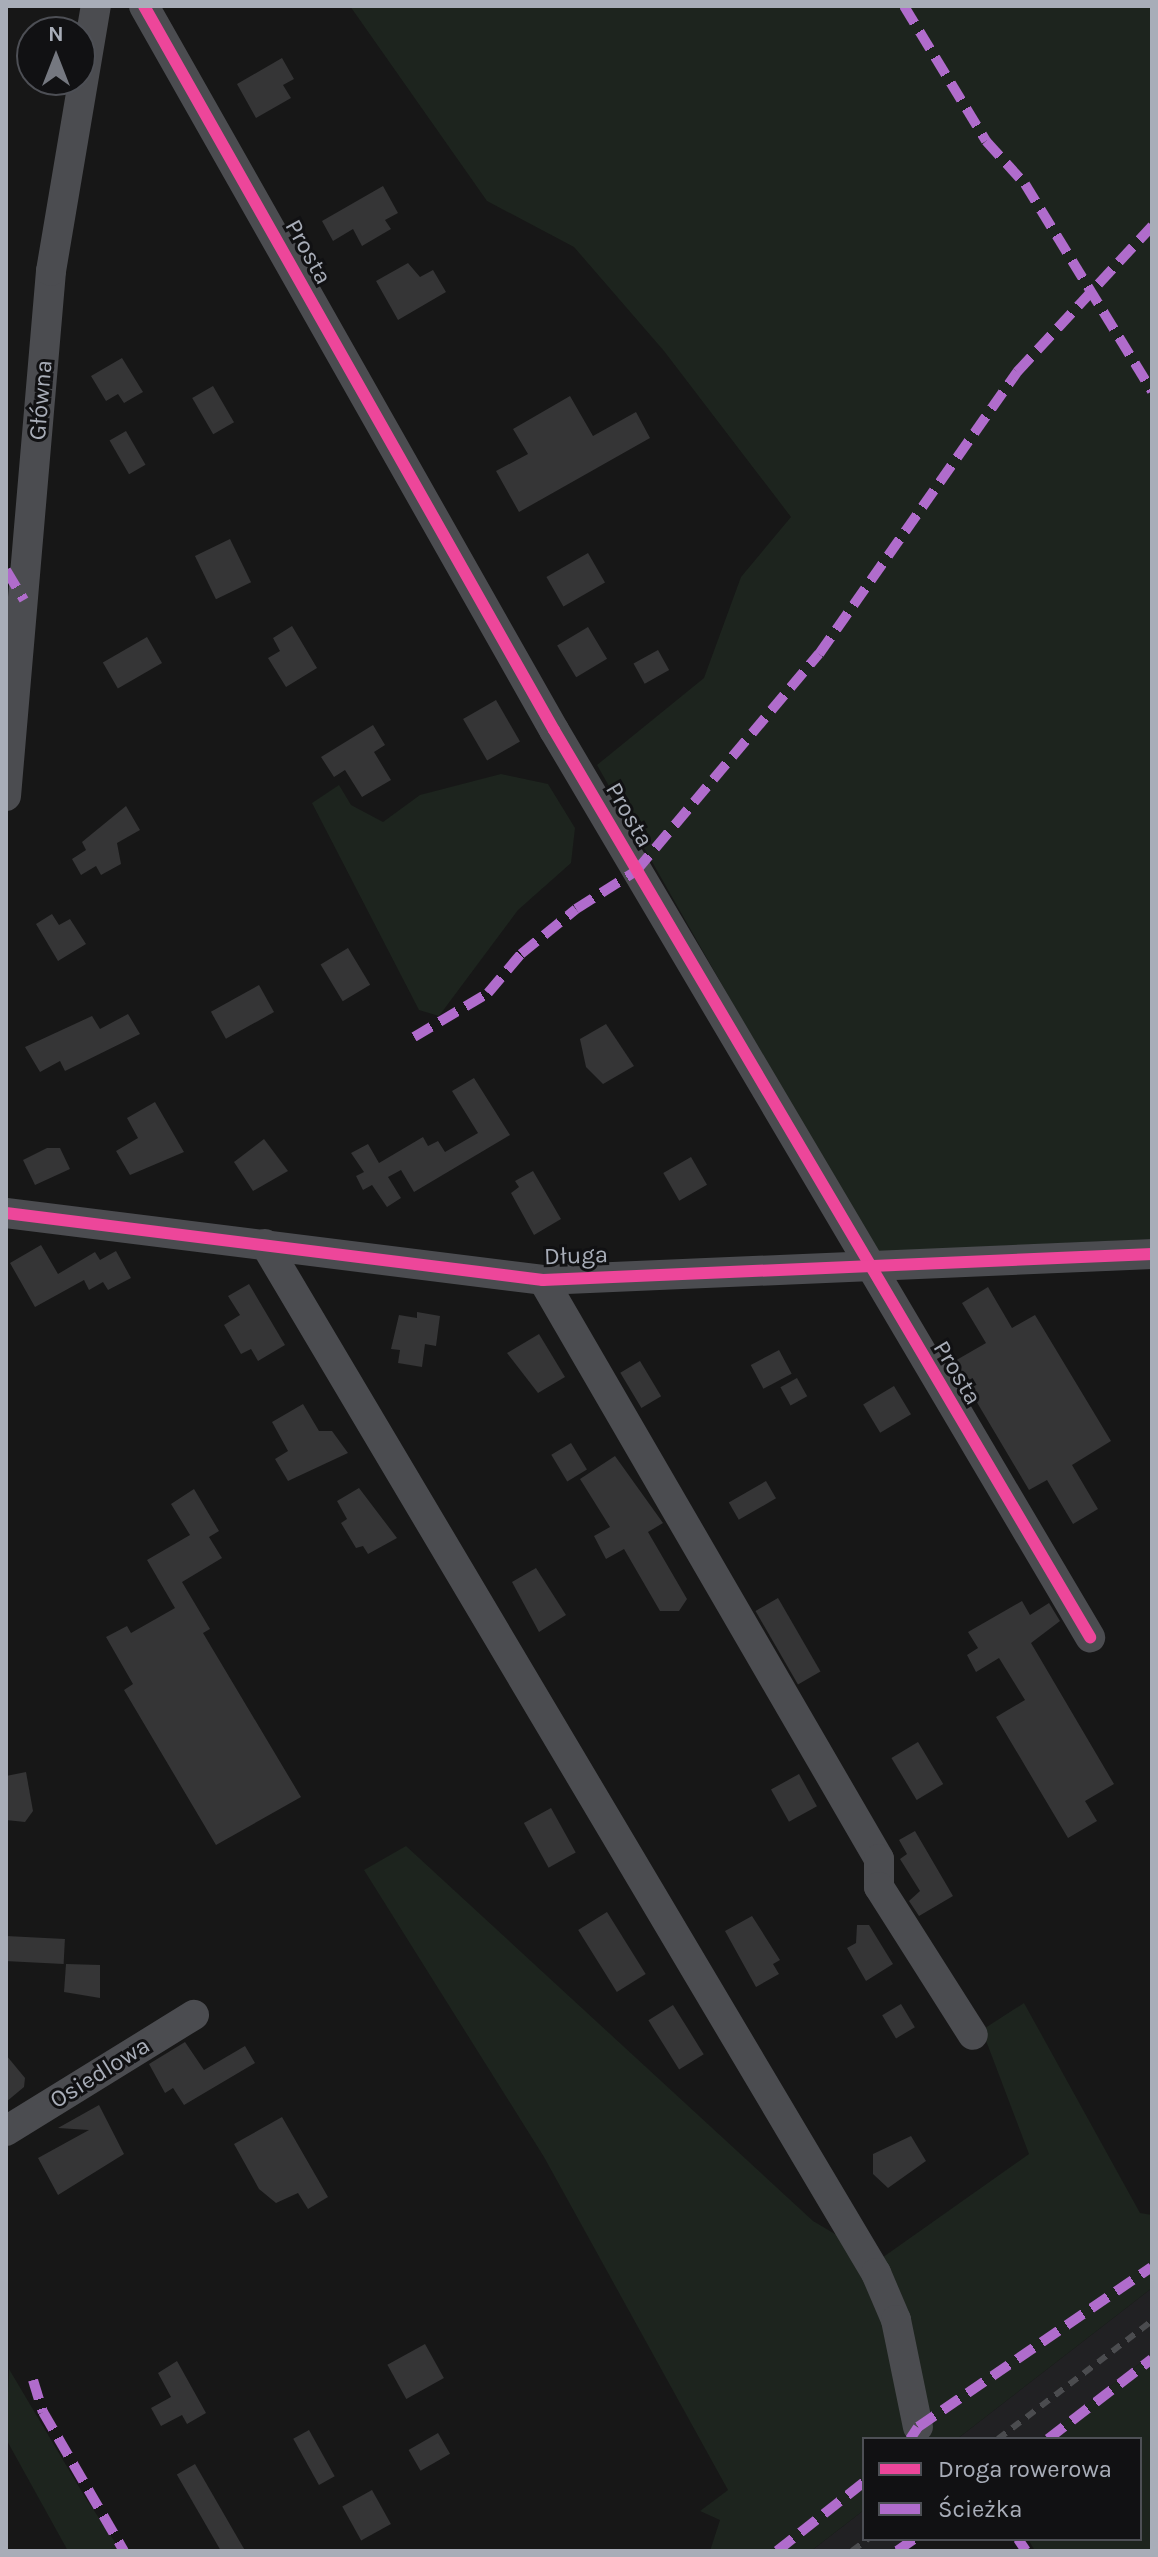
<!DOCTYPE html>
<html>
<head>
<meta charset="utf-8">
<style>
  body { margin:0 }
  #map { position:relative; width:1158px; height:2557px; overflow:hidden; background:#171717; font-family:Karla,sans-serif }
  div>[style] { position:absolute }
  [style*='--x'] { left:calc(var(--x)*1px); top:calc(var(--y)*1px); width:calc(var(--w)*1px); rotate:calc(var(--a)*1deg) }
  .built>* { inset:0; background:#212123 }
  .green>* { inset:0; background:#1d241e }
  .building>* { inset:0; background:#353536; transform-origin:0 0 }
  .minor>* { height:30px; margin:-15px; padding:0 15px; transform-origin:15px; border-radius:15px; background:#4b4c50 }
  .rail>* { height:6px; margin-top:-3px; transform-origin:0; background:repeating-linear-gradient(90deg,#4b4c4f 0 10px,transparent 0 18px) }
  .quiet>* { height:10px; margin-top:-5px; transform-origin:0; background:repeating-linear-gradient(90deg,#b06ccc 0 20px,transparent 0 30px) }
  .cycleway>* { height:12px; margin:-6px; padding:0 6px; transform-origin:6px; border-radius:6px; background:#ed469a }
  span { translate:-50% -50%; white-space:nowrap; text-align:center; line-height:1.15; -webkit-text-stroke:6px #111113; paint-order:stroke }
  .street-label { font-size:24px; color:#a8adb8 }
  .frame { position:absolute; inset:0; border:8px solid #a8adb8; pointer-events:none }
  .legend { position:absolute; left:862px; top:2437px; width:280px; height:104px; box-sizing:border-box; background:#111113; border:2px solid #4d4f55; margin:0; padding:10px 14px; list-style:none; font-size:24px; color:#a8adb8 }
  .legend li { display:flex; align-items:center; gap:16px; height:40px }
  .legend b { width:40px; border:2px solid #4d4f55 }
  .north { position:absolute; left:16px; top:16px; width:80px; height:80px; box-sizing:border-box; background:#111113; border:2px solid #4d4f55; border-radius:50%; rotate:0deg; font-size:22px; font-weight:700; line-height:32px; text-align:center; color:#a8adb8 }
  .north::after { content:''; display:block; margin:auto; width:28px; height:36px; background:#757880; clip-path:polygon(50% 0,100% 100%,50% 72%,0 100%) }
</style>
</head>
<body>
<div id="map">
  <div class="built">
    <div style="clip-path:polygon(1152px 2288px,1152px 2354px,1076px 2413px,1041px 2439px,957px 2439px)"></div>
    <div style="clip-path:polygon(864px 2510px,864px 2539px,909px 2539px,893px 2551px,811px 2551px)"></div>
  </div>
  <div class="green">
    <div style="clip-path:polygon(350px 6px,1152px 6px,1152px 1239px,874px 1252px,597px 765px,704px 678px,741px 577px,791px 517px,664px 351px,574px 247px,487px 201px)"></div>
    <div style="clip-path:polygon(501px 774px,548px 784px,575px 828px,571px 863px,518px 910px,439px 1016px,419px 1010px,312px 803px,339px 785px,351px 805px,383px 822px,420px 795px)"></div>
    <div style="clip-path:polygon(406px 1846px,813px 2221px,879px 2260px,1029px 2154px,982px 2030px,1024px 2003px,1140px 2213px,1152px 2215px,1152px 2288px,957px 2439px,864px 2439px,864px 2510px,811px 2551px,710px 2551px,720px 2520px,700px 2511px,728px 2490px,544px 2157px,364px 1870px)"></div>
    <div style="clip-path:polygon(1152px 2354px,1152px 2551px,1035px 2551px,1028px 2539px,1140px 2539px,1140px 2439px,1041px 2439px)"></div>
    <div style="clip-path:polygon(9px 2369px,85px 2497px,121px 2551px,68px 2551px,6px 2439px)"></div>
  </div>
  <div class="building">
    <div style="clip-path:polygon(282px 58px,294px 79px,283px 85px,291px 98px,256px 118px,237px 84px)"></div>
    <div style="clip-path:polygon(383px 186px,398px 213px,385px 220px,391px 229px,362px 246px,353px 229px,333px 241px,322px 221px)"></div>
    <div style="clip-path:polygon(408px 263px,420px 277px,433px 270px,446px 292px,398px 320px,376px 281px)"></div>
    <div style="clip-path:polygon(122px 358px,143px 392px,124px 403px,118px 394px,106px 401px,91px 376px)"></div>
    <div style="left:213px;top:386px;width:42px;height:24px;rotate:60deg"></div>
    <div style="clip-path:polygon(570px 396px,593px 436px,636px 412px,650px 438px,519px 512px,496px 471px,528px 454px,513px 429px)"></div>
    <div style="left:126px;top:431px;width:39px;height:19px;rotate:60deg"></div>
    <div style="left:230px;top:539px;width:48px;height:39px;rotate:64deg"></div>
    <div style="left:588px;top:553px;width:34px;height:48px;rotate:60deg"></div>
    <div style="clip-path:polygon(292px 626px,317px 668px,286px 687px,268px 658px,280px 651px,273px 638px)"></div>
    <div style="left:588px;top:627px;width:37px;height:36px;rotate:59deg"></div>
    <div style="left:147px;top:637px;width:30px;height:51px;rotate:60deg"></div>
    <div style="left:658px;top:650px;width:23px;height:28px;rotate:61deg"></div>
    <div style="left:496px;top:700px;width:48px;height:38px;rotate:60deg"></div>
    <div style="clip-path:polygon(373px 725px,385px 745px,374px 752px,391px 780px,362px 797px,345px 770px,334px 777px,321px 757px)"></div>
    <div style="clip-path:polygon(126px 806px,140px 830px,117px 843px,121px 864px,101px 875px,96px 866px,81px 875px,72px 859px,86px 850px,82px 842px)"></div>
    <div style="clip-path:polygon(52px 914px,59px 925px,70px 919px,86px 944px,58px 961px,36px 924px)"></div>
    <div style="left:348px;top:948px;width:43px;height:32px;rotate:59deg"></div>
    <div style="left:259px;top:985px;width:31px;height:55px;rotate:61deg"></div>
    <div style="clip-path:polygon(128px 1014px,140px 1034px,65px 1071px,60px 1061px,40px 1072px,25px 1047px,92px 1016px,100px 1029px)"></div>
    <div style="clip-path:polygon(606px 1024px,634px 1066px,603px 1084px,586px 1067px,580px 1039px)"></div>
    <div style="clip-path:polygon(474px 1078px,510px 1135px,414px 1192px,401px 1170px,388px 1177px,401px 1198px,387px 1207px,372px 1185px,363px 1190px,356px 1176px,364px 1172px,351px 1153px,368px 1144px,379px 1163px,423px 1137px,428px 1146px,438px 1141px,445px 1152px,478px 1133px,452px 1091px)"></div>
    <div style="clip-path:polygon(155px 1102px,184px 1152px,130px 1175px,116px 1151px,138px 1138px,127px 1118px)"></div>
    <div style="clip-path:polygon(264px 1139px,288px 1171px,253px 1191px,234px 1162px)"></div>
    <div style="clip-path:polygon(47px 1148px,60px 1148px,70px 1169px,35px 1185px,23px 1160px)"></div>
    <div style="left:691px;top:1157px;width:32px;height:32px;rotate:60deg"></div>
    <div style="clip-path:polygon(533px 1171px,561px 1219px,534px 1235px,511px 1193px,519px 1187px,515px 1181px)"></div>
    <div style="clip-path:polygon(41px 1245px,58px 1274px,95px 1252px,100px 1260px,116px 1251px,131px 1278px,108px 1290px,103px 1282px,89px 1290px,84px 1280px,35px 1307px,10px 1263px)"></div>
    <div style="clip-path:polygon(249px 1284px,285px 1345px,258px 1361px,251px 1349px,241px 1354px,224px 1325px,240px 1315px,228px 1296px)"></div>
    <div style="clip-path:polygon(988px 1287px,1012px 1328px,1035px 1315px,1111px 1441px,1072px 1465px,1098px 1509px,1073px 1524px,1047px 1480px,1029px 1490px,953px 1362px,986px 1343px,962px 1303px)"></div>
    <div style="clip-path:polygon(417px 1312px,440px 1316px,436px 1346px,425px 1344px,422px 1367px,398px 1363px,400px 1350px,391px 1349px,399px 1315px,417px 1318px)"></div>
    <div style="clip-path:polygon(539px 1334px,565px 1377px,538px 1393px,507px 1353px)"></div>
    <div style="left:779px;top:1350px;width:27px;height:32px;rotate:62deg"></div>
    <div style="left:640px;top:1361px;width:41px;height:23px;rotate:59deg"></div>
    <div style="left:797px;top:1378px;width:21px;height:19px;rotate:61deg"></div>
    <div style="left:894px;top:1386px;width:33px;height:36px;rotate:59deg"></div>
    <div style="clip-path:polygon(303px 1404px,319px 1431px,332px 1431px,348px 1453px,288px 1481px,275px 1459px,288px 1451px,272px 1422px)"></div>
    <div style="left:571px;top:1443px;width:31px;height:23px;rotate:59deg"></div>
    <div style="clip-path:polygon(615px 1456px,663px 1523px,648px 1532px,687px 1599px,679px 1611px,660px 1611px,624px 1549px,606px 1559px,594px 1536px,610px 1527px,580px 1479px)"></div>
    <div style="left:766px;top:1481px;width:20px;height:43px;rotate:60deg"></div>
    <div style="clip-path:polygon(359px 1488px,397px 1538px,368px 1554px,363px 1546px,356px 1548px,341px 1523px,347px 1519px,337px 1501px)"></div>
    <div style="clip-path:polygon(194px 1489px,219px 1531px,209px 1537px,222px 1558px,182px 1582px,210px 1629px,203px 1633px,301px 1797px,216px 1845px,124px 1690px,133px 1684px,106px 1637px,127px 1626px,131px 1633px,175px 1608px,147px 1560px,190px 1535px,171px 1504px)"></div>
    <div style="clip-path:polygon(536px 1568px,566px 1615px,539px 1632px,512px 1582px)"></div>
    <div style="left:778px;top:1598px;width:85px;height:26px;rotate:60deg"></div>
    <div style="clip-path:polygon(1022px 1601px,1030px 1615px,1049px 1603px,1060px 1621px,1031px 1643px,1114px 1784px,1085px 1801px,1097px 1821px,1068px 1838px,996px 1717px,1025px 1700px,999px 1658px,976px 1672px,967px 1655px,978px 1648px,968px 1632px)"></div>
    <div style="left:918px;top:1742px;width:49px;height:31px;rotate:59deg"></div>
    <div style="clip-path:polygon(26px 1772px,33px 1811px,25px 1822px,6px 1820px,6px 1776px)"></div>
    <div style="left:799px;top:1774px;width:37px;height:32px;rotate:61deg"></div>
    <div style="left:551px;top:1808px;width:51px;height:31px;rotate:61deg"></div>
    <div style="clip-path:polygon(915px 1831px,953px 1896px,919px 1916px,909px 1901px,920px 1891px,900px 1859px,907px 1854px,899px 1840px)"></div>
    <div style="left:607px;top:1912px;width:73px;height:34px;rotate:58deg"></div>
    <div style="clip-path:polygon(752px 1916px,780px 1960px,773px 1964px,779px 1974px,756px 1987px,725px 1931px)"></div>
    <div style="clip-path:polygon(857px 1925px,869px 1925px,893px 1964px,866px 1981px,847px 1948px,856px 1943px)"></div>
    <div style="left:6px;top:1936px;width:59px;height:25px;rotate:3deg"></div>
    <div style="clip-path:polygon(66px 1964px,100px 1965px,100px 1998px,64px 1992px)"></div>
    <div style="left:901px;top:2004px;width:27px;height:22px;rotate:59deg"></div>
    <div style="left:673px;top:2005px;width:58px;height:29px;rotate:58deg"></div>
    <div style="clip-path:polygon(185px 2042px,204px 2070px,245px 2046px,255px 2063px,184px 2105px,173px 2088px,165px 2093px,149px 2064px)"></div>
    <div style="clip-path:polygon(6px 2055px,25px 2078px,24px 2087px,6px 2102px)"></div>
    <div style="clip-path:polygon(99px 2105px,124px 2154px,58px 2195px,38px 2158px,89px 2130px,58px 2128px)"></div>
    <div style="clip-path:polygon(282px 2117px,328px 2197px,308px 2209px,298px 2193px,276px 2203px,259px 2189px,234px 2144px)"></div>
    <div style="clip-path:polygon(911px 2136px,926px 2161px,888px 2188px,873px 2174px,873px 2154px)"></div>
    <div style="left:425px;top:2344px;width:39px;height:43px;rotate:61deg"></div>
    <div style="clip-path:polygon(177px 2361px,206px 2413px,187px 2424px,182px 2415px,161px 2426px,151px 2408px,171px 2397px,158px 2373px)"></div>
    <div style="left:309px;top:2430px;width:53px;height:18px;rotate:61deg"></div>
    <div style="left:438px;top:2433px;width:24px;height:34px;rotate:60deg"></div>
    <div style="left:195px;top:2464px;width:100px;height:21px;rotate:60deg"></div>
    <div style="left:372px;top:2490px;width:39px;height:34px;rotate:61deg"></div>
  </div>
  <div class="minor">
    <div style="--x:144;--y:6;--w:832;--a:60.48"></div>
    <div style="--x:554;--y:730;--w:1054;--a:59.42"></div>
    <div style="--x:6;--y:796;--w:527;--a:-85.1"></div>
    <div style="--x:51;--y:271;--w:269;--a:-80.4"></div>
    <div style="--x:6;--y:1213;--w:541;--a:7.11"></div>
    <div style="--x:543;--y:1280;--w:610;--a:-2.44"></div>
    <div style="--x:265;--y:1244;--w:1197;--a:59.3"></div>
    <div style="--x:876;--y:2273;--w:51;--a:66.9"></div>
    <div style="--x:896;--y:2320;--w:109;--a:78.4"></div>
    <div style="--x:543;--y:1280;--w:669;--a:59.87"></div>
    <div style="--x:879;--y:1859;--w:28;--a:90"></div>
    <div style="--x:879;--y:1887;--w:175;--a:57.6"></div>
    <div style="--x:6;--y:2131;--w:221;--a:-31.7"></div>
  </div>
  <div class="rail">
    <div style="--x:998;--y:2439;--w:194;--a:-37.5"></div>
    <div style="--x:852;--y:2551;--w:20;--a:-37"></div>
  </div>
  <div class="quiet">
    <div style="--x:904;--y:6;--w:158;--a:58.7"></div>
    <div style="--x:986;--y:141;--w:58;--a:47.8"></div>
    <div style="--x:1025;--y:184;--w:243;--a:58.5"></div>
    <div style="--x:6;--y:570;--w:35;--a:59"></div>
    <div style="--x:414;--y:1037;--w:86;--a:-30.7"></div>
    <div style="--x:488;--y:993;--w:51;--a:-49.8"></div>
    <div style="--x:521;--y:954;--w:71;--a:-39.3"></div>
    <div style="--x:576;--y:909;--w:71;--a:-32.3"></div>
    <div style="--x:636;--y:871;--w:284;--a:-49.9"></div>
    <div style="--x:819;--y:654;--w:345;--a:-54.9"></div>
    <div style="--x:1017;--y:372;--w:199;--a:-47.2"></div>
    <div style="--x:33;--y:2380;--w:34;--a:73"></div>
    <div style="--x:43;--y:2412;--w:161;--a:59.8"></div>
    <div style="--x:910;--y:2439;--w:14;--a:-56"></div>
    <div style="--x:918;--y:2427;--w:283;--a:-34.4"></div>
    <div style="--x:1048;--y:2439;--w:131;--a:-37.6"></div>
    <div style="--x:1018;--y:2539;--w:14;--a:56"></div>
    <div style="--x:777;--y:2551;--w:111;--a:-38.4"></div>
    <div style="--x:897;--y:2551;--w:21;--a:-35"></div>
  </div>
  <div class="cycleway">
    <div style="--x:144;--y:6;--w:832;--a:60.48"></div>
    <div style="--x:554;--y:730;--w:1054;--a:59.42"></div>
    <div style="--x:6;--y:1213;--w:541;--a:7.11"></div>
    <div style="--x:543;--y:1280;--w:610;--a:-2.44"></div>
  </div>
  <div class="street-label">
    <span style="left:308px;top:252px;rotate:61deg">Prosta</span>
    <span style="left:41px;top:400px;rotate:-85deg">Główna</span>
    <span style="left:629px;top:815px;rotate:60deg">Prosta</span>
    <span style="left:576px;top:1256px;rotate:-2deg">Długa</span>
    <span style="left:957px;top:1373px;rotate:59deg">Prosta</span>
    <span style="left:100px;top:2073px;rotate:-32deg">Osiedlowa</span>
  </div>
  <div class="frame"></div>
  <ul class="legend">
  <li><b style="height:10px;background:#ed469a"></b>Droga rowerowa</li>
  <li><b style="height:10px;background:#b06ccc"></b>Ścieżka</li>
  </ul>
  <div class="north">N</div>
</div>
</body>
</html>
